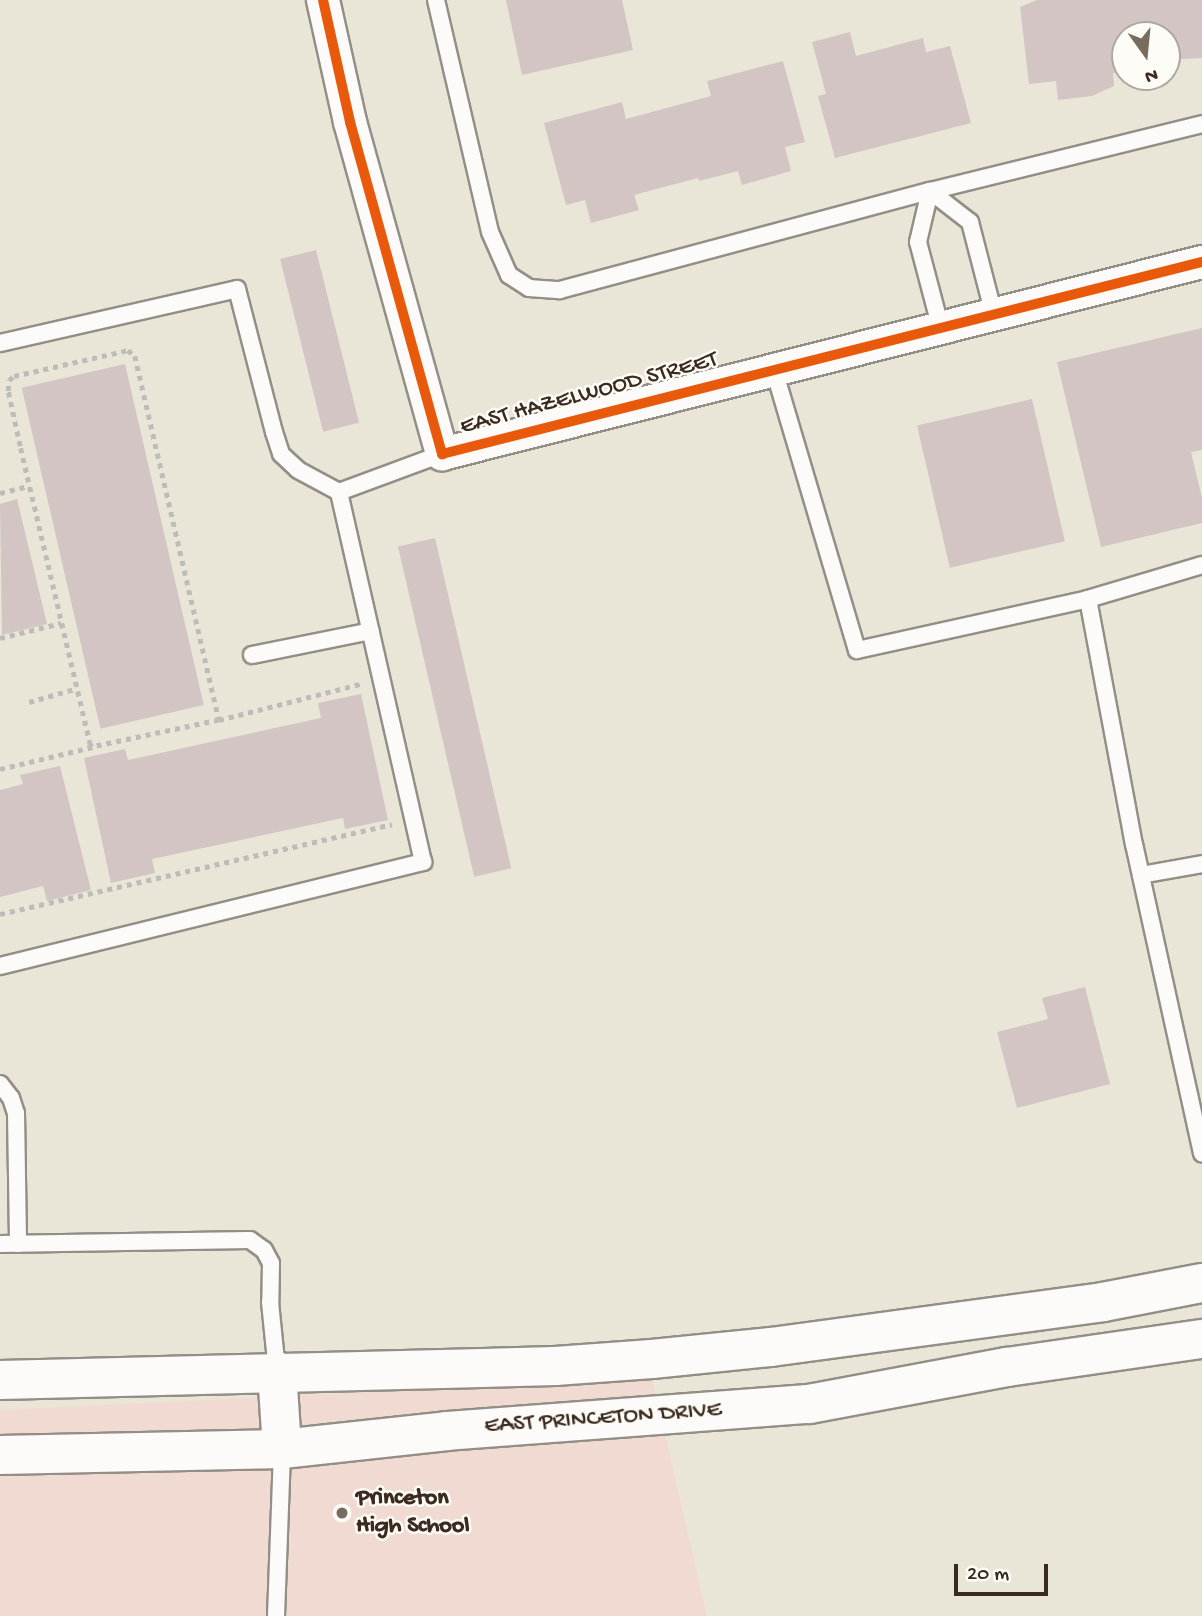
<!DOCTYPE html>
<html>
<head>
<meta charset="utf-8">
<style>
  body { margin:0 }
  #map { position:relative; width:1202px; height:1616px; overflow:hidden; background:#e9e6d8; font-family:"Gochi Hand",sans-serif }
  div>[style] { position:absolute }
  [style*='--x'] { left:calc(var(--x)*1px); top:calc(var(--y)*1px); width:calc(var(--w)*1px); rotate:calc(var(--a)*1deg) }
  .built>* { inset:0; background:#f1dad1 }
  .building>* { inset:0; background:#d3c5c4; transform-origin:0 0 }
  .path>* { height:4.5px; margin-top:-2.25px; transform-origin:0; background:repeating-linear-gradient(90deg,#bebcb9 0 5px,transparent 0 10px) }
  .roads { filter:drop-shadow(2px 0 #938f86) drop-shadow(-2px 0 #938f86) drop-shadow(0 2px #938f86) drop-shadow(0 -2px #938f86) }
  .lane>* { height:16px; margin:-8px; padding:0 8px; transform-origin:8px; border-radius:8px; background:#fcfbf9 }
  .street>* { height:32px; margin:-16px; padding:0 16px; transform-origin:16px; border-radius:16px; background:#fcfbf9 }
  .highway>* { height:38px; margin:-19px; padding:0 19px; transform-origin:19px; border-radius:19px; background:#fcfbf9 }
  .cycleway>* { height:10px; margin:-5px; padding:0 5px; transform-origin:5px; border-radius:5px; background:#e8590c }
  .dots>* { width:19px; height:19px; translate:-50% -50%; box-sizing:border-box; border:4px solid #fdfcf7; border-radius:50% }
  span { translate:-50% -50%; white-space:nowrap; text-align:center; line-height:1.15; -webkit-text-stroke:5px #fdfcf7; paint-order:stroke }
  .street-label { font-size:24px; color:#3b2a1e }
  .poi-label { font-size:24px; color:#3b2a1e; font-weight:700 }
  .left { translate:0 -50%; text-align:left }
  .north { position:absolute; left:1111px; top:21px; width:70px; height:70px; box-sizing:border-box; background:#fdfcf7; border:2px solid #afa8a0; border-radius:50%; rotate:165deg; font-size:19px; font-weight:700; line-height:28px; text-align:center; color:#3b2a1e }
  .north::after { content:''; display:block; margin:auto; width:24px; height:32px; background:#786c5f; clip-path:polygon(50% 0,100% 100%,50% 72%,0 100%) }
  .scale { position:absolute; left:954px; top:1564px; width:94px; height:32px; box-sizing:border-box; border:4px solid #3b2a1e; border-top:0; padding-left:9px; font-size:21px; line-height:24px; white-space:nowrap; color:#3b2a1e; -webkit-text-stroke:5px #fdfcf7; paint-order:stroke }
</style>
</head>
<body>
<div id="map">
  <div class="built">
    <div style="clip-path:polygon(652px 1378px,707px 1616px,0 1616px,0 1410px)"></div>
  </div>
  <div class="building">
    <div style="clip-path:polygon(506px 0,622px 0,633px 50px,522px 75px)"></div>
    <div style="clip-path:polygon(1037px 0,1202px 0,1202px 58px,1167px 60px,1167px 35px,1125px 35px,1125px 70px,1113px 73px,1114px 86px,1092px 96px,1058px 100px,1056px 81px,1029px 84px,1020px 7px)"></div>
    <div style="clip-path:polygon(850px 32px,856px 56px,923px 38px,926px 52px,950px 46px,971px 123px,835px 158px,818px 96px,826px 94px,812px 42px)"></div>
    <div style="clip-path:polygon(783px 61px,805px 142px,785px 147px,791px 171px,742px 185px,738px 171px,699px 181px,698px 178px,634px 195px,639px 210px,591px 223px,585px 200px,566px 205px,544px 123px,622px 102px,626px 119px,711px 96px,707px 81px)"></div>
    <div style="left:316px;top:250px;width:178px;height:37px;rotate:76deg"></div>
    <div style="clip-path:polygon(1202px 328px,1202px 450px,1191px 452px,1202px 498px,1202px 523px,1101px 547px,1057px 362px)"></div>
    <div style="left:125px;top:364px;width:350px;height:106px;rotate:77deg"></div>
    <div style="left:1032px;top:399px;width:146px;height:118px;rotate:77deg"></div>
    <div style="clip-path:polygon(17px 499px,47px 624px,2px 635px,0 504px)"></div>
    <div style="left:435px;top:538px;width:339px;height:38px;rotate:77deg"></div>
    <div style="clip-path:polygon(361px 694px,388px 820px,345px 829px,343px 818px,152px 859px,155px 873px,111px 883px,84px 758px,125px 749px,128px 760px,321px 718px,318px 703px)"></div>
    <div style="clip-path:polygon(60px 766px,91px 890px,47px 901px,43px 886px,0 897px,0 790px,23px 784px,20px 775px)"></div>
    <div style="clip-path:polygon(1085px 987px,1110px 1084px,1017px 1108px,997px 1032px,1048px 1019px,1042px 998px)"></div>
  </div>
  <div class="path">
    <div style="--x:0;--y:493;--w:30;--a:-14"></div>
    <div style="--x:0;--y:638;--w:63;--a:-13.8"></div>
    <div style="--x:29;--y:702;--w:48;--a:-15.8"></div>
    <div style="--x:219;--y:720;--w:130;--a:168"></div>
    <div style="--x:92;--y:747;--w:3;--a:-135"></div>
    <div style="--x:90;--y:745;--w:307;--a:-103.2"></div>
    <div style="--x:20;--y:446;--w:56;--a:-102.3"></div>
    <div style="--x:8;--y:391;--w:11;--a:-85"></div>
    <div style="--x:9;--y:380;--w:6;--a:-39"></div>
    <div style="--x:14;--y:376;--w:117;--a:-12.8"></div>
    <div style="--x:128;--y:350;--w:9;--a:41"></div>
    <div style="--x:135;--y:356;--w:374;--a:77"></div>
    <div style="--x:219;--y:720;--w:146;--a:-14.3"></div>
    <div style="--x:0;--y:769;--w:95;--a:-13.4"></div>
    <div style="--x:0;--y:914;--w:402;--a:-12.9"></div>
  </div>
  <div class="roads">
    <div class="lane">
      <div style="--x:436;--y:0;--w:238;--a:76.9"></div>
      <div style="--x:490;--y:232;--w:47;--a:66.2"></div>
      <div style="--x:509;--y:275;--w:24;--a:33"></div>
      <div style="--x:529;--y:288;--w:31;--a:4"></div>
      <div style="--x:560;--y:290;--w:383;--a:-15"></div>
      <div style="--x:930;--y:191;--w:280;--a:-13.8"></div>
      <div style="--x:941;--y:329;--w:90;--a:-104.8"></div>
      <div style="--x:918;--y:242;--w:52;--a:-76.8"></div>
      <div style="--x:930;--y:191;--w:51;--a:37.8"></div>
      <div style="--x:970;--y:222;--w:96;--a:75.5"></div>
      <div style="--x:0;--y:343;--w:243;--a:-12.8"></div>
      <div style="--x:237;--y:289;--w:148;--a:75.5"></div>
      <div style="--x:274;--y:432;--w:23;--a:72"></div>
      <div style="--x:281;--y:454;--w:23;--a:43"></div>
      <div style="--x:298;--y:470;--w:47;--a:28.2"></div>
      <div style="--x:339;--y:492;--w:110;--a:-20.3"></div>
      <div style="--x:774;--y:370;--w:292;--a:73.5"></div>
      <div style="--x:857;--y:650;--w:237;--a:-12.4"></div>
      <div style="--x:1088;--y:599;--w:249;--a:79.4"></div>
      <div style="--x:1134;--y:844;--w:317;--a:77.6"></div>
      <div style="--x:1088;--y:599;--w:119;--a:-16.6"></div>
      <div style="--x:252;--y:655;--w:121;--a:-11.4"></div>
      <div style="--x:1141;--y:875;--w:62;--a:-10.2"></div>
      <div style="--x:0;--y:966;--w:436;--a:-13.8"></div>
      <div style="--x:423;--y:862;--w:379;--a:-102.8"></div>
      <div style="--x:0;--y:1084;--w:18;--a:52"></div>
      <div style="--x:11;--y:1098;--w:16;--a:72"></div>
      <div style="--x:16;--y:1113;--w:131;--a:89.1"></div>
      <div style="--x:0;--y:1244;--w:250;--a:-0.9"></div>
      <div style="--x:250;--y:1240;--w:17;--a:36"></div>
      <div style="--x:264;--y:1250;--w:15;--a:62"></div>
      <div style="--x:271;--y:1263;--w:39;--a:91"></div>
      <div style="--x:270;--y:1302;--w:69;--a:84.2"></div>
      <div style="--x:276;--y:1616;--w:167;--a:-87.9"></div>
    </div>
    <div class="street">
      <div style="--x:323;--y:0;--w:125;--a:77.5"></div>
      <div style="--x:350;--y:122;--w:345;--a:74.5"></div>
      <div style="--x:442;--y:454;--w:784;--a:-14.18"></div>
    </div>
    <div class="highway">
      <div style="--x:277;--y:1371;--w:78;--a:86.3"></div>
      <div style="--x:0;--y:1380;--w:555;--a:-1.44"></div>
      <div style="--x:555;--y:1366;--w:97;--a:-4.1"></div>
      <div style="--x:652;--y:1359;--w:120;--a:-5.8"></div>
      <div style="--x:771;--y:1347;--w:335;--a:-7.7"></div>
      <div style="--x:1103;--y:1302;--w:101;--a:-10.9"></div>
      <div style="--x:0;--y:1455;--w:282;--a:-1.2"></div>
      <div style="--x:282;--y:1449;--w:166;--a:-6.2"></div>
      <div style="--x:447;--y:1431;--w:363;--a:-4.3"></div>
      <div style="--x:809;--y:1404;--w:201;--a:-10.6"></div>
      <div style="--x:1007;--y:1367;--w:197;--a:-8.2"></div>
    </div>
  </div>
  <div class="cycleway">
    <div style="--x:323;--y:0;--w:125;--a:77.5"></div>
    <div style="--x:350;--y:122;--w:345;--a:74.5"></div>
    <div style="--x:442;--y:454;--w:784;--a:-14.18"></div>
  </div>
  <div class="dots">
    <div style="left:342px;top:1513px;background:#786c5f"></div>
  </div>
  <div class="street-label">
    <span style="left:589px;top:394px;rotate:-15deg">EAST HAZELWOOD STREET</span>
    <span style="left:603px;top:1419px;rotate:-4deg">EAST PRINCETON DRIVE</span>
  </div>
  <div class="poi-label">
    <span class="left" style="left:356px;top:1513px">Princeton<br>High School</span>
  </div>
  <div class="north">N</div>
  <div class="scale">20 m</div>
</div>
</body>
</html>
